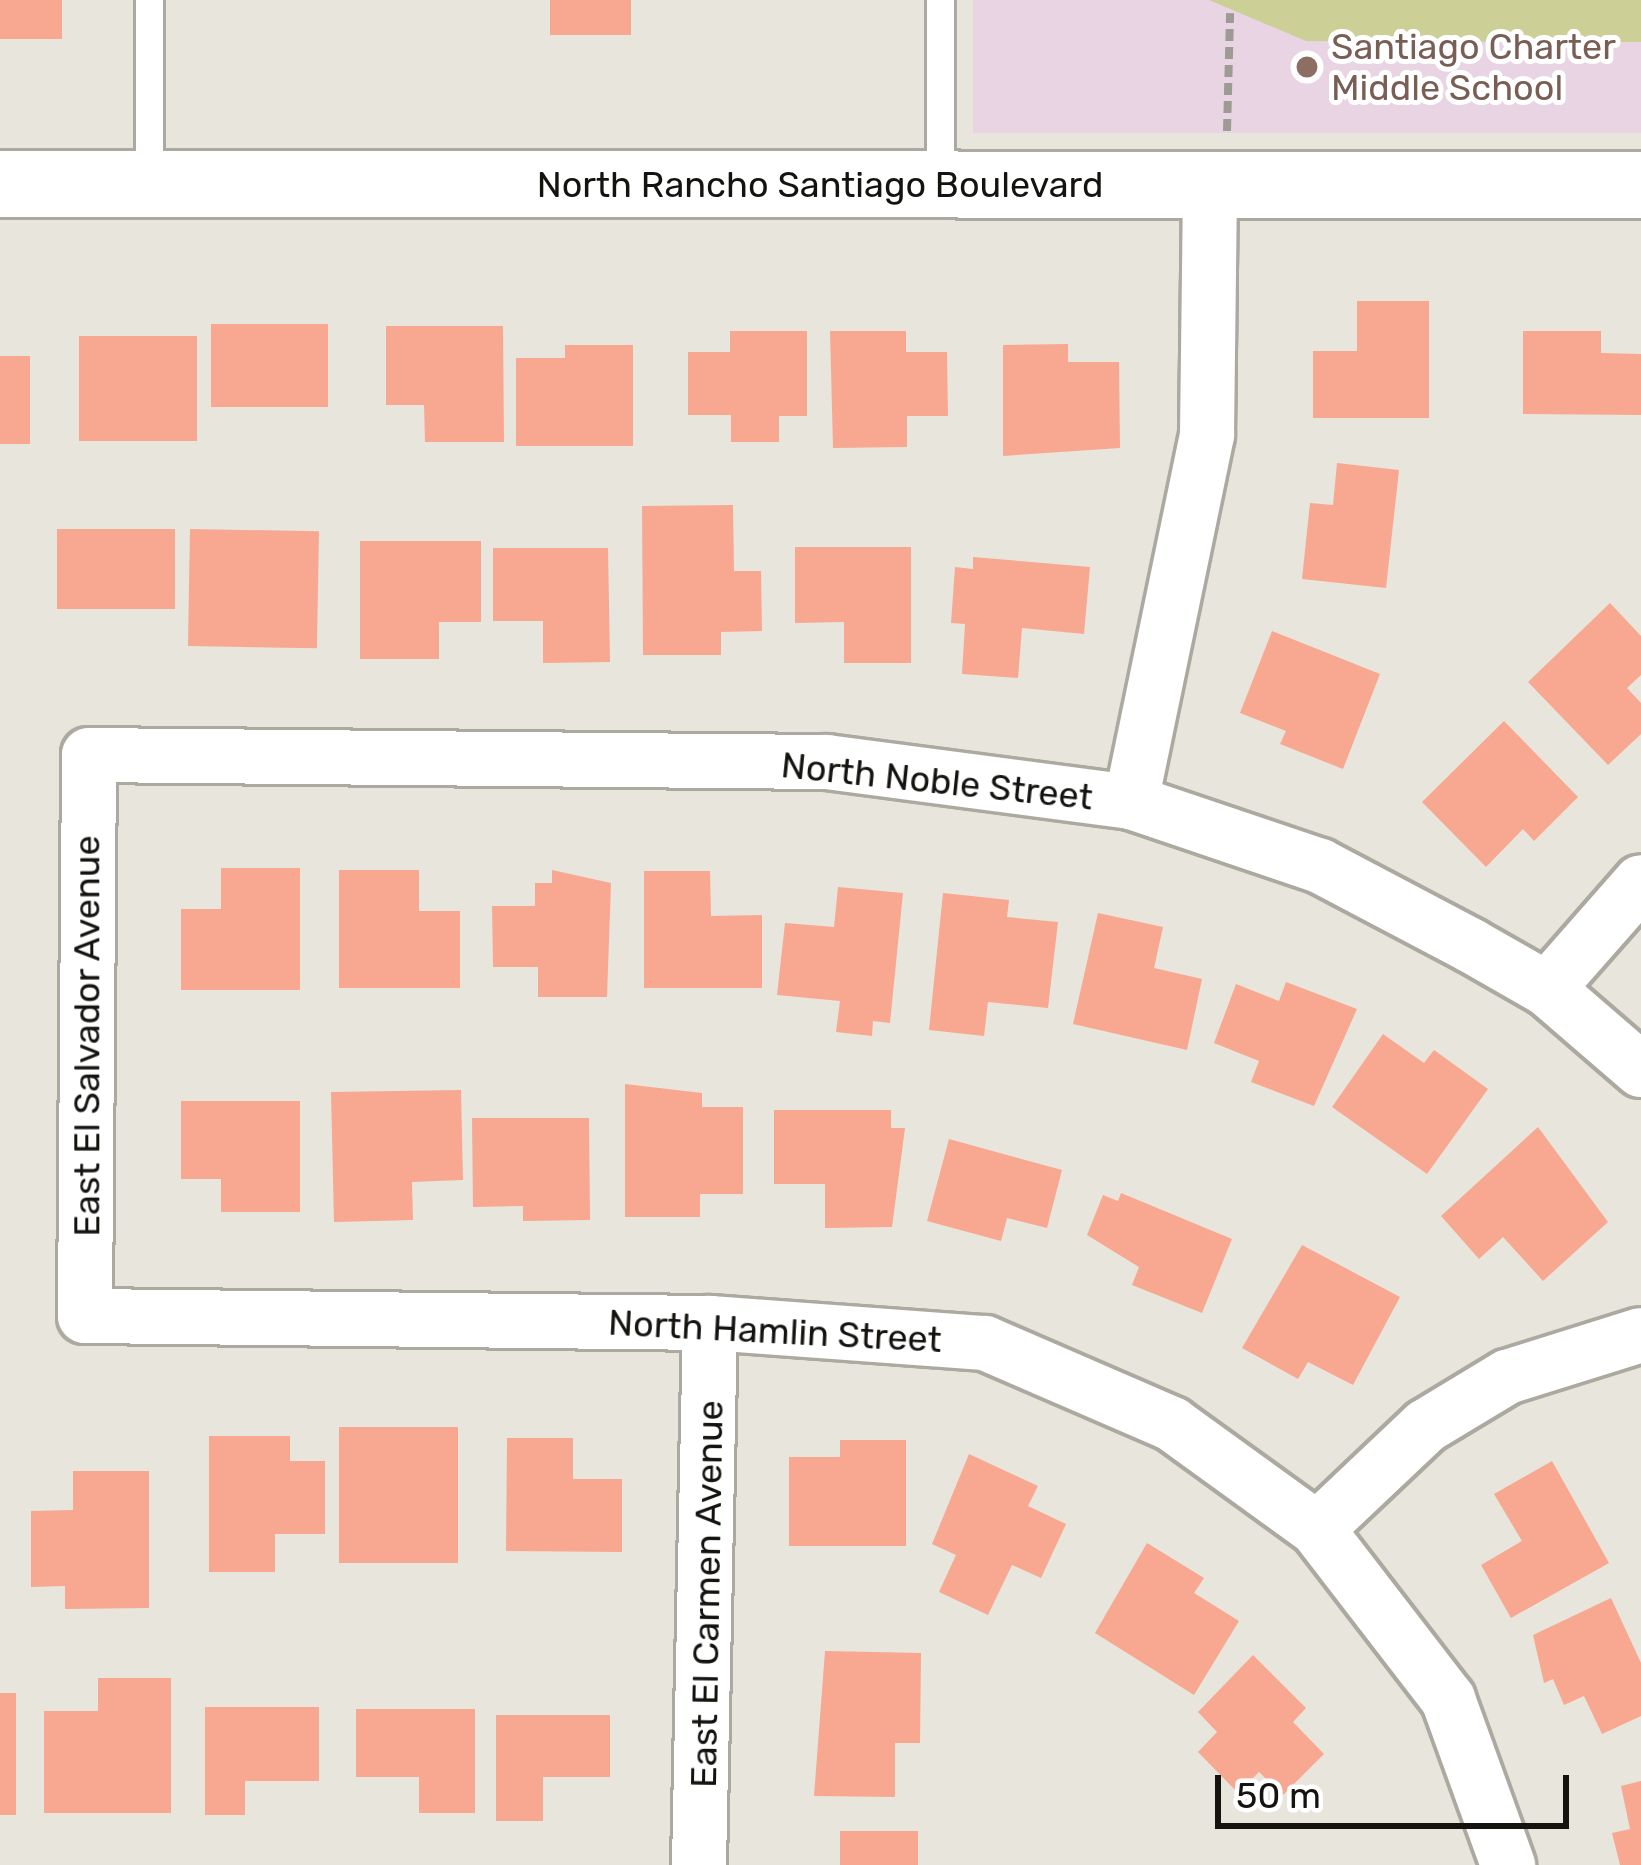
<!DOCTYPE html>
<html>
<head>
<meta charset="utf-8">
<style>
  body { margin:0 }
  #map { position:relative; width:1641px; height:1865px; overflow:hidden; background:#e8e5dc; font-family:Rubik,sans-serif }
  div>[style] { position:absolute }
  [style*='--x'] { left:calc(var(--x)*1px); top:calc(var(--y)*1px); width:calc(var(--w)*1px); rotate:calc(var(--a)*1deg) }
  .education>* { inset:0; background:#e9d4e3; transform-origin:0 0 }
  .green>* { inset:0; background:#cccf96 }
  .building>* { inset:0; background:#f8a890; transform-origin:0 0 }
  .path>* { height:8px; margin-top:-4px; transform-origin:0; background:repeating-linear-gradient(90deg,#9d9b94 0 12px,transparent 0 18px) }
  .roads { filter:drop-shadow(3px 0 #aca9a0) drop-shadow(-3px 0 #aca9a0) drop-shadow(0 3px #aca9a0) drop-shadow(0 -3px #aca9a0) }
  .lane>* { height:27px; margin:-13.5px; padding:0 13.5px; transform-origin:13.5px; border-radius:13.5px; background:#fff }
  .street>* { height:54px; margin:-27px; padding:0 27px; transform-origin:27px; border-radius:27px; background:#fff }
  .secondary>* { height:66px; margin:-33px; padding:0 33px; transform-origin:33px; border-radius:33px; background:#fff }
  .dots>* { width:33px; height:33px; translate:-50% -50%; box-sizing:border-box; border:6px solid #fff; border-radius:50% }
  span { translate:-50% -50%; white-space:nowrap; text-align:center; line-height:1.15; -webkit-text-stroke:10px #fff; paint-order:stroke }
  .education-label { font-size:36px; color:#785e54 }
  .left { translate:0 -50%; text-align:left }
  .street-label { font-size:36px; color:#141310 }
  .scale { position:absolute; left:1215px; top:1775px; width:354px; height:54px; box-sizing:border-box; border:6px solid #141310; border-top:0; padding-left:15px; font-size:36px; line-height:42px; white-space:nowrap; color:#141310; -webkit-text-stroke:9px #fff; paint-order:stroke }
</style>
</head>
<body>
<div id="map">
  <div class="education">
    <div style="left:973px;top:0;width:668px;height:133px"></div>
  </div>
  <div class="green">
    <div style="clip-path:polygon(1209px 0,1641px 0,1641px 42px,1306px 41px)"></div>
  </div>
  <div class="building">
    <div style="left:0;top:0;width:62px;height:39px"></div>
    <div style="left:550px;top:0;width:81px;height:35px"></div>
    <div style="clip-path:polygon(1357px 301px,1429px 301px,1429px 418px,1313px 418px,1313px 351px,1357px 351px)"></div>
    <div style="left:211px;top:324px;width:117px;height:83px"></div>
    <div style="clip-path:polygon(386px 326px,503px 326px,504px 442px,425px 442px,424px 405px,386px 405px)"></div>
    <div style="clip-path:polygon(730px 331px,807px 331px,807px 416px,779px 416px,779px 442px,731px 442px,731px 415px,688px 415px,688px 352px,730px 352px)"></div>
    <div style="clip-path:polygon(830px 331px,906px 331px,906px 352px,947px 352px,948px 416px,907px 416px,907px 447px,833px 448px)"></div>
    <div style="clip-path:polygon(1523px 331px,1601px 331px,1601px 353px,1641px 354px,1641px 415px,1523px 414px)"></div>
    <div style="left:79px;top:336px;width:118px;height:105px"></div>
    <div style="clip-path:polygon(1068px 344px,1068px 362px,1119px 362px,1120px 448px,1003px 456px,1003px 345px)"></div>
    <div style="clip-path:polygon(565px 345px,633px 345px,633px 446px,516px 446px,516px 358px,565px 358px)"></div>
    <div style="left:0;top:356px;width:30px;height:88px"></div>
    <div style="clip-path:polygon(1337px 463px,1399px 470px,1386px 588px,1302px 579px,1310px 503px,1333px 505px)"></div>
    <div style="clip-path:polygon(733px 505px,734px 571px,761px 571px,762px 631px,721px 632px,721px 655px,643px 655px,642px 506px)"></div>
    <div style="left:57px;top:529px;width:118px;height:80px"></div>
    <div style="left:190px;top:529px;width:129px;height:117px;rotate:1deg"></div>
    <div style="clip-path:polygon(360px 541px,481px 541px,481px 622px,439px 622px,439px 659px,360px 659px)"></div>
    <div style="clip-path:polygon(795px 547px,911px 547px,911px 663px,844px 663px,844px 622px,795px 623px)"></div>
    <div style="clip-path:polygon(493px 548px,608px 548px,610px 662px,543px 663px,543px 621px,493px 621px)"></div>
    <div style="clip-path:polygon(973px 557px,1090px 567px,1084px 634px,1022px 628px,1018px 678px,962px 674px,965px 624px,951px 623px,955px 567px,973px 569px)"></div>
    <div style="clip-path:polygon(1610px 603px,1641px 636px,1641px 675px,1627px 688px,1641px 703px,1641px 734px,1608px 765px,1528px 682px)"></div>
    <div style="clip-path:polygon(1272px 631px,1380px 674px,1343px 769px,1280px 744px,1286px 731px,1240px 713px)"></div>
    <div style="clip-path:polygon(1504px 721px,1578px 797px,1534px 841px,1523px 829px,1486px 867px,1422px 802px)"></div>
    <div style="clip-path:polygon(221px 868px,300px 868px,300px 990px,181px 990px,181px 909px,221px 909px)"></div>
    <div style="clip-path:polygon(339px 870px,419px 870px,419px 911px,460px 911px,460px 988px,339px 988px)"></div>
    <div style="clip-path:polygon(552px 870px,611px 883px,607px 997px,538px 997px,538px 967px,493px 967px,492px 906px,535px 906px,535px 883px,552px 883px)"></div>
    <div style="clip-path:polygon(644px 871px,710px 871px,711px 916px,762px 915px,762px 988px,644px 988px)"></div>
    <div style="clip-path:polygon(838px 887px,903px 893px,890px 1023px,873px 1021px,872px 1036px,836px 1032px,840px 1001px,777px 995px,785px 923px,834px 927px)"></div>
    <div style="clip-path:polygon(943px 893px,1009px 900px,1007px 917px,1058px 922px,1048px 1008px,988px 1002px,984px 1036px,929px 1030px)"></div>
    <div style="clip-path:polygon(1098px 913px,1163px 927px,1154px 968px,1202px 979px,1187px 1050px,1073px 1024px)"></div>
    <div style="clip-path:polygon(1286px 982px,1357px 1009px,1314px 1106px,1251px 1082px,1259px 1061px,1214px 1043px,1236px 984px,1279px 1001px)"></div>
    <div style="clip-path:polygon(1383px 1034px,1424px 1063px,1434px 1050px,1488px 1089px,1427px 1174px,1332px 1107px)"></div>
    <div style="clip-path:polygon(625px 1084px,702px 1093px,702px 1107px,743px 1107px,743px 1194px,700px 1194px,700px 1217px,625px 1217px)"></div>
    <div style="clip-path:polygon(461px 1090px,463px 1180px,412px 1182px,413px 1220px,334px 1222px,331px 1092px)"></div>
    <div style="clip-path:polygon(181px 1101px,300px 1101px,300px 1212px,221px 1212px,221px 1179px,181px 1179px)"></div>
    <div style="clip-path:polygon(774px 1110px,891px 1110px,891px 1128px,905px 1128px,892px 1227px,825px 1228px,825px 1184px,774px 1184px)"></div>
    <div style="clip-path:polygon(472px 1118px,589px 1118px,590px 1220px,523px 1221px,523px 1206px,473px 1207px)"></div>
    <div style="clip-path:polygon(1538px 1127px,1608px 1222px,1543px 1281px,1503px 1237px,1479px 1259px,1441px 1216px)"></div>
    <div style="clip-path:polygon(949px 1139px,1062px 1170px,1047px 1228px,1007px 1218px,1001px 1241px,927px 1221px)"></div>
    <div style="clip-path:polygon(1121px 1193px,1232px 1239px,1202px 1313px,1132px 1285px,1139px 1267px,1087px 1235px,1103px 1195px,1118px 1201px)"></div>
    <div style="clip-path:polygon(1302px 1245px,1400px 1297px,1353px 1385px,1308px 1362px,1298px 1379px,1242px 1348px)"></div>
    <div style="left:339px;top:1427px;width:119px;height:136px"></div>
    <div style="clip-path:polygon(209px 1436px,290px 1436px,290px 1461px,325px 1461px,325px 1534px,275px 1534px,275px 1572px,209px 1572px)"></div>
    <div style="clip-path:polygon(507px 1438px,573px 1438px,573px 1479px,622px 1479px,622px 1552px,506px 1551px)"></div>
    <div style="clip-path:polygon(840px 1440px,906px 1440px,906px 1546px,789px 1546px,789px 1457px,840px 1457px)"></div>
    <div style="clip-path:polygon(969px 1454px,1038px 1486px,1028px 1506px,1066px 1524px,1041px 1578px,1012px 1565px,988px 1615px,939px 1592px,956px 1555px,932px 1544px)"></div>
    <div style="clip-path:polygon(1552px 1461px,1609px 1563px,1511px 1618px,1481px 1565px,1522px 1541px,1494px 1494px)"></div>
    <div style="clip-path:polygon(73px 1471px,149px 1471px,149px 1608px,65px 1609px,65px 1586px,31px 1587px,31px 1511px,73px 1510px)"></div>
    <div style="clip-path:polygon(1147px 1543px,1204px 1578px,1194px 1593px,1239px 1621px,1194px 1695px,1095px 1633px)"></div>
    <div style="clip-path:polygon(1611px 1598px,1641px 1663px,1641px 1716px,1602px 1734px,1584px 1696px,1564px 1705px,1553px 1679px,1544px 1683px,1533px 1635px)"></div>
    <div style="clip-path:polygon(825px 1651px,921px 1653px,920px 1743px,895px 1743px,895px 1797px,814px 1796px)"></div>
    <div style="clip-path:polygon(1253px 1655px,1306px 1708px,1293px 1722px,1324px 1754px,1283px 1795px,1259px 1772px,1238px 1793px,1198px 1752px,1217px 1732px,1198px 1712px)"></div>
    <div style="clip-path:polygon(98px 1678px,171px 1678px,171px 1813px,44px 1813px,44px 1711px,98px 1711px)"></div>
    <div style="left:0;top:1693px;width:16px;height:122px"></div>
    <div style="clip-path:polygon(205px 1707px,319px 1707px,319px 1781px,245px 1781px,245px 1815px,205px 1815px)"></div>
    <div style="clip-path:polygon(356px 1709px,475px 1709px,475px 1813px,419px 1813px,419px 1777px,356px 1777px)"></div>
    <div style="clip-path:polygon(496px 1715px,610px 1715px,610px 1777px,543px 1777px,543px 1821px,496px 1821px)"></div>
    <div style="clip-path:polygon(1641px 1781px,1641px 1865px,1620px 1865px,1612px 1833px,1630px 1829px,1621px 1786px)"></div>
    <div style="left:918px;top:1831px;width:34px;height:78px;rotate:90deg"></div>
  </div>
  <div class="path">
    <div style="--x:1227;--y:131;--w:118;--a:-88.5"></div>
  </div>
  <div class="roads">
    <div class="lane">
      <div style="--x:149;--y:184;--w:184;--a:-90"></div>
      <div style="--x:940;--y:185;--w:185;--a:-90"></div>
    </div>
    <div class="street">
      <div style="--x:1131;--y:802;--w:375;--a:-78.3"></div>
      <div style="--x:1207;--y:435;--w:250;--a:-89.3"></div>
      <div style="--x:1547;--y:989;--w:142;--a:-48.7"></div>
      <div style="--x:1641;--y:1070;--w:124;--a:-139.2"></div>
      <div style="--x:1547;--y:989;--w:89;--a:-150.3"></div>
      <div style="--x:1470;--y:945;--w:170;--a:-152.2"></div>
      <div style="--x:1320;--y:866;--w:200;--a:-161.3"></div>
      <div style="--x:1131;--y:802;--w:307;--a:-172.5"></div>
      <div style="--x:827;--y:762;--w:738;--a:-179.46"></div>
      <div style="--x:89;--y:755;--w:561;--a:90.41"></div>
      <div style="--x:85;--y:1316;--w:625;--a:0.64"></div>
      <div style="--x:710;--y:1323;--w:276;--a:4.2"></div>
      <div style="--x:985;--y:1343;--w:204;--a:23.4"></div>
      <div style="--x:1172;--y:1424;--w:179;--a:35.9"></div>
      <div style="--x:1317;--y:1529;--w:150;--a:-43.4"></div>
      <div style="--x:1426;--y:1426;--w:95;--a:-31.2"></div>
      <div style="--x:1507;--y:1377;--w:140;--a:-17.4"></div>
      <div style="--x:1317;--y:1529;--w:215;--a:52.4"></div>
      <div style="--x:1448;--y:1699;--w:177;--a:70.1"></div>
      <div style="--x:699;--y:1865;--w:542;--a:-88.84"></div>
    </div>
    <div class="secondary">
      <div style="--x:0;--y:184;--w:1641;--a:0.03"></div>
    </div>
  </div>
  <div class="dots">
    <div style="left:1307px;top:67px;background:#8d6e63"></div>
  </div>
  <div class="education-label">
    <span class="left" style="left:1331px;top:67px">Santiago Charter<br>Middle School</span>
  </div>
  <div class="street-label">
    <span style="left:820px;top:185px">North Rancho Santiago Boulevard</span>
    <span style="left:937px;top:781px;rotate:6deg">North Noble Street</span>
    <span style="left:87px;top:1036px;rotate:-90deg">East El Salvador Avenue</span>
    <span style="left:775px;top:1331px;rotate:3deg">North Hamlin Street</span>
    <span style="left:707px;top:1594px;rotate:-89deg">East El Carmen Avenue</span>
  </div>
  <div class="scale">50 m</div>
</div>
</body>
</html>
